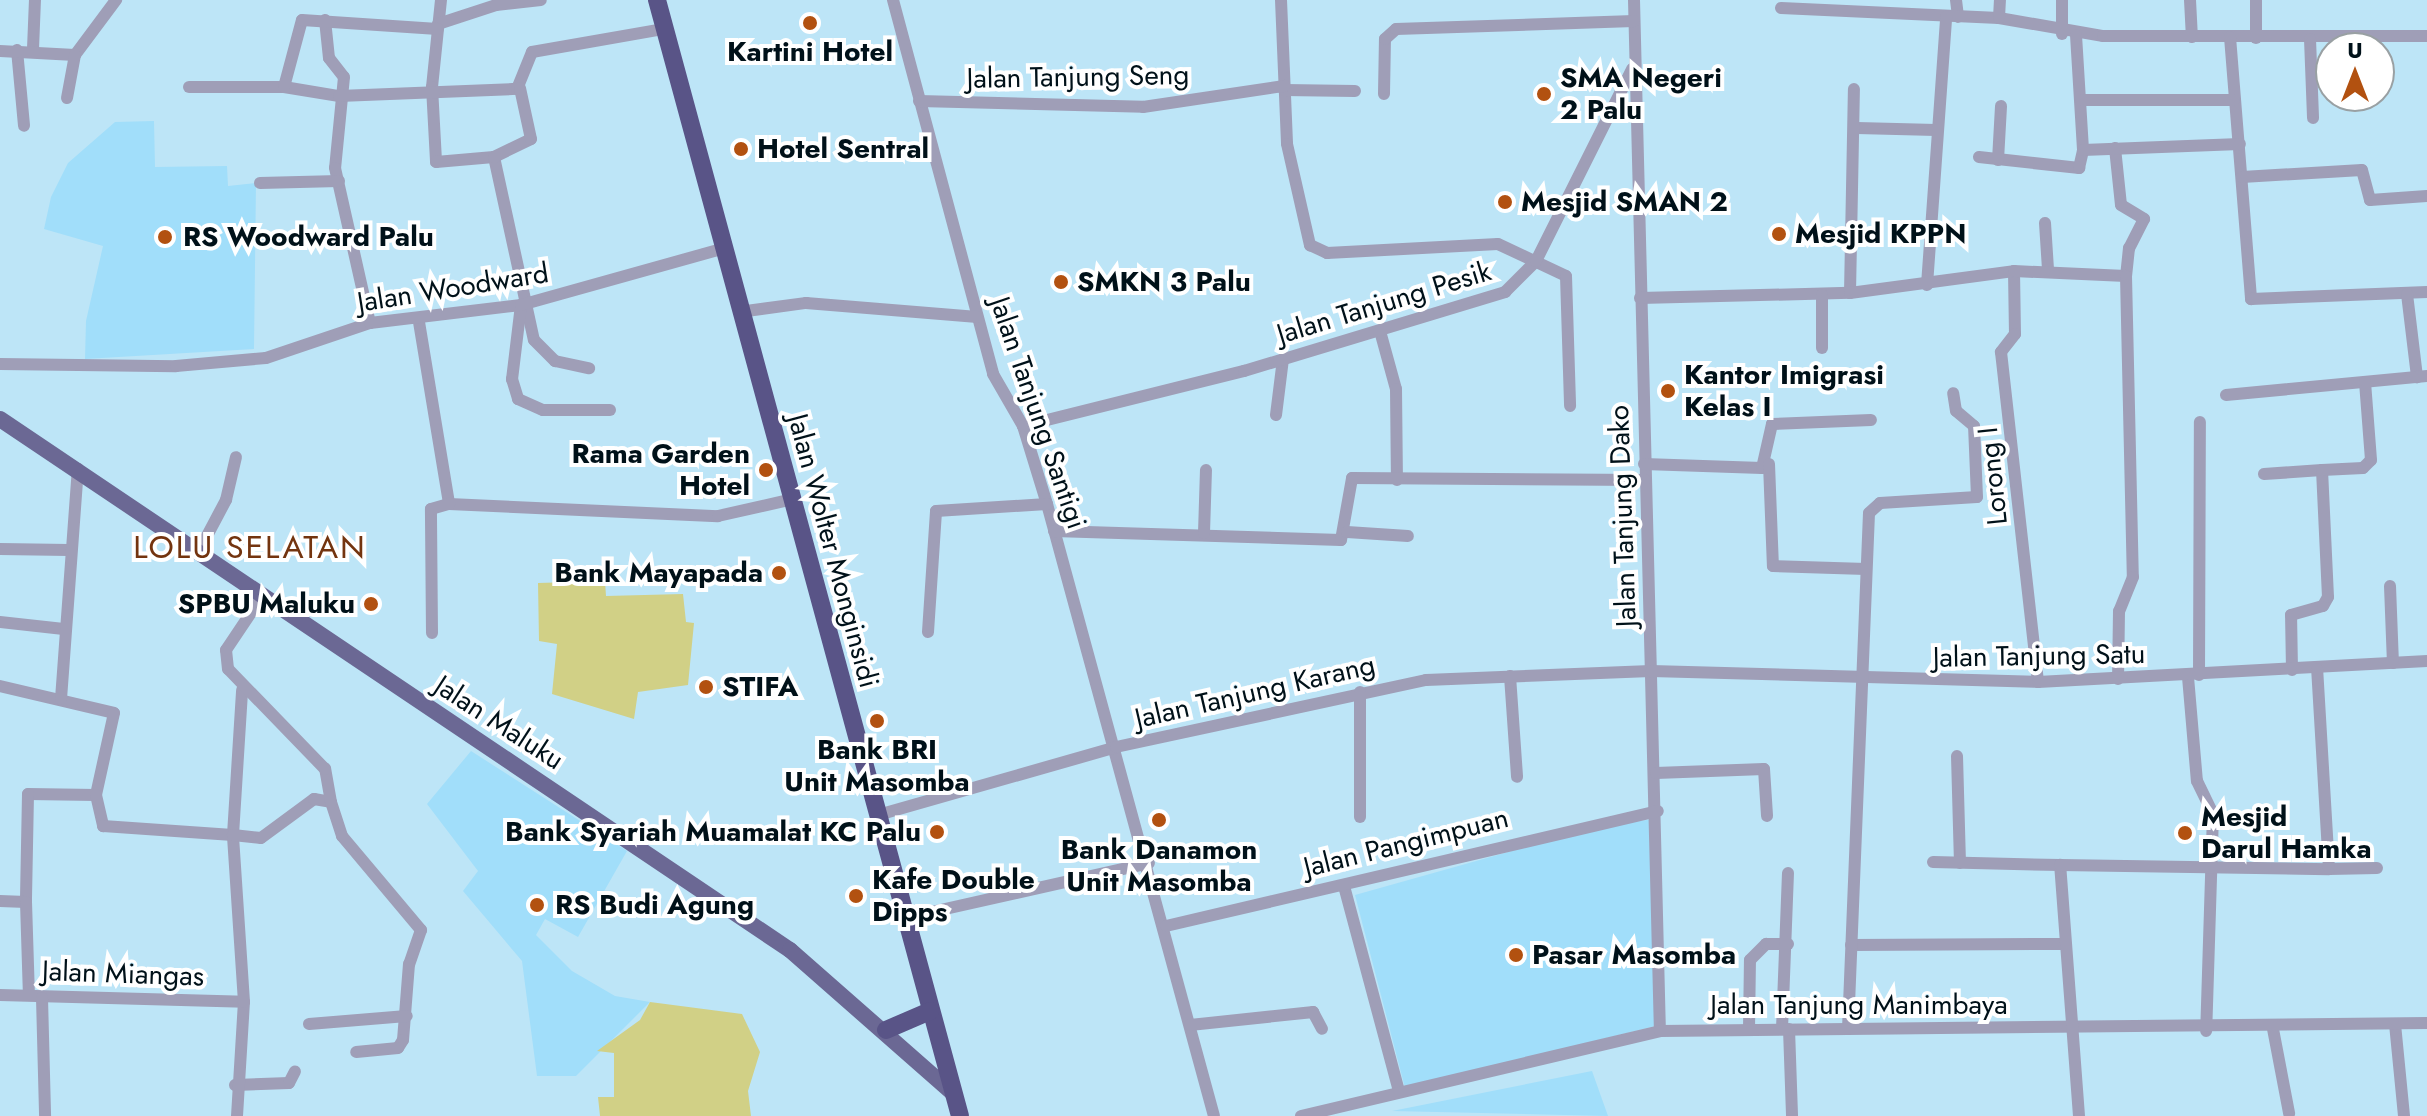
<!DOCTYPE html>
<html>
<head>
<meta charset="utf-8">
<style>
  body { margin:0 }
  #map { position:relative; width:2427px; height:1116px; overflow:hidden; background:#bde5f7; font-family:Jost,sans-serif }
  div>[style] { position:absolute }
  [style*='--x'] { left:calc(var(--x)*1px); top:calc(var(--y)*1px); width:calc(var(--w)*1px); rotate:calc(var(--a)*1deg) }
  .built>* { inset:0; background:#a1defa }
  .green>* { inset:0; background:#d1d086 }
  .minor>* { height:12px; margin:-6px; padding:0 6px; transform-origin:6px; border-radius:6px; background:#9f9eb7 }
  .major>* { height:16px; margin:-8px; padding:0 8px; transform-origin:8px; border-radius:8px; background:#6b6894 }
  .highway>* { height:18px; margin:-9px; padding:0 9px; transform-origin:9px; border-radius:9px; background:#595487 }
  .dots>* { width:22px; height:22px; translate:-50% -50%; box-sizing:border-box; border:4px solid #fff; border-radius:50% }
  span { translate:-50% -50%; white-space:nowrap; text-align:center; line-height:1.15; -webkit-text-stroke:8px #fff; paint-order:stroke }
  .poi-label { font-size:28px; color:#001119; font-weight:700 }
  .left { translate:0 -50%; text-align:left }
  .right { translate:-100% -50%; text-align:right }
  .street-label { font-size:28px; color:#001119 }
  .quarter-label { font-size:32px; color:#73340f; letter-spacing:2px }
  .north { position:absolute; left:2315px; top:32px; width:80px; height:80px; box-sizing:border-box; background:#fff; border:2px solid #99a0a3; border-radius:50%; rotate:0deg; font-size:22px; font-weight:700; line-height:32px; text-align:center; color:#001119 }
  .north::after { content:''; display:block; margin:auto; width:28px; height:36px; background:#b25110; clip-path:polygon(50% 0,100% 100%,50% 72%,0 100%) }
</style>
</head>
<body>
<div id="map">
  <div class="built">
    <div style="clip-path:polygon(154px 121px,155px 167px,227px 166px,228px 186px,256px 183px,254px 349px,85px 359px,86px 321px,103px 246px,44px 229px,51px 197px,68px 163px,115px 122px)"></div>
    <div style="clip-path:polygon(471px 751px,627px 851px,578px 937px,545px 919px,536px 935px,572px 971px,615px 996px,650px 1002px,576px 1076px,537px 1076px,522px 961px,463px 891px,478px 871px,427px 804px)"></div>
    <div style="clip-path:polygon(1654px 819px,1655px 1026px,1405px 1088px,1355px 895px,1597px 827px)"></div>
    <div style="clip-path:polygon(1592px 1071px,1608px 1116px,1392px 1111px)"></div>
  </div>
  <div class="green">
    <div style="clip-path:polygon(605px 581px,606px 596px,683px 594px,686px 622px,694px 623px,688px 685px,638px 692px,634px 719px,552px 694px,557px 644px,539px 641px,538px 583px)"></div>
    <div style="clip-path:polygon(650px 1002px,742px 1014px,760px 1052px,748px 1091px,751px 1116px,600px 1116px,598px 1097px,614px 1097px,614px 1053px,597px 1051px,640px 1020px)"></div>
  </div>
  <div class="minor">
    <div style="--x:441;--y:0;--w:87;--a:95.9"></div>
    <div style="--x:432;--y:87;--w:75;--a:86.9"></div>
    <div style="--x:436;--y:162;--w:58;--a:-4.9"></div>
    <div style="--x:494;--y:157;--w:187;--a:77.7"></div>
    <div style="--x:534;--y:340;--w:30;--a:45"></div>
    <div style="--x:555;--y:361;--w:35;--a:12"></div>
    <div style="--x:893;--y:0;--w:387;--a:75"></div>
    <div style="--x:993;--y:374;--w:60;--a:60"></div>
    <div style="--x:1023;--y:426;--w:82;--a:72.9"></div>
    <div style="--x:1047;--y:504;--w:634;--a:74.74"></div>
    <div style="--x:1281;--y:0;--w:144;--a:87.6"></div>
    <div style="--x:1287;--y:144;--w:104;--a:77.2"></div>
    <div style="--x:1310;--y:245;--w:19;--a:25"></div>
    <div style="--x:1327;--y:253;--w:171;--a:-3"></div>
    <div style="--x:1498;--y:244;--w:75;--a:25.2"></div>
    <div style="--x:1566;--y:276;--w:130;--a:88.2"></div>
    <div style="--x:1634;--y:0;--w:1031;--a:88.56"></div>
    <div style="--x:1956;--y:0;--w:17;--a:83"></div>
    <div style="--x:2190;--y:0;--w:37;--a:87"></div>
    <div style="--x:2256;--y:0;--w:38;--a:90"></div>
    <div style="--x:1781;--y:8;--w:218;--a:2.6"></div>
    <div style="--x:1999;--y:18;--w:106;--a:9.8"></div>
    <div style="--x:2103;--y:36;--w:324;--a:0"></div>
    <div style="--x:1999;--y:18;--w:18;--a:-87"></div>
    <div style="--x:325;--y:20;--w:38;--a:84"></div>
    <div style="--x:329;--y:58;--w:24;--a:52"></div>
    <div style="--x:344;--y:77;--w:91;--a:95.6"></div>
    <div style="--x:335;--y:168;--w:159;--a:77.3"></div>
    <div style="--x:438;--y:24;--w:61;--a:-18.1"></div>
    <div style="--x:496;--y:5;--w:45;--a:-6.3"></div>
    <div style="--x:2062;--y:34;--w:34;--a:-90"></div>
    <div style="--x:2076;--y:35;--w:115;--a:86.5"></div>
    <div style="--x:2230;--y:37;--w:263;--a:85.4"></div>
    <div style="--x:2251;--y:299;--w:176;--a:-2.3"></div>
    <div style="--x:2310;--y:39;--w:79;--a:87.8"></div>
    <div style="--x:33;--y:49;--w:49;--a:-87.7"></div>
    <div style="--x:17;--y:50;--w:76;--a:84.7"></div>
    <div style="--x:0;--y:51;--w:75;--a:3.1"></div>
    <div style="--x:75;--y:55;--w:69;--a:-53.3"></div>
    <div style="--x:189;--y:87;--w:95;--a:0"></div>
    <div style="--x:284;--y:87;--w:56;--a:9.3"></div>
    <div style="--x:339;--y:96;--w:178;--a:-2.3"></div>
    <div style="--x:517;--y:89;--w:40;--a:-68"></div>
    <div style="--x:532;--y:52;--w:134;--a:-9.9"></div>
    <div style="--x:284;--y:87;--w:69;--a:-75"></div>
    <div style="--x:302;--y:20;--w:136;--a:3.8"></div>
    <div style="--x:1284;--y:90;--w:71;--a:0.8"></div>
    <div style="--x:1384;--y:94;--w:55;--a:-89"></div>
    <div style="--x:1385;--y:39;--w:15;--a:-42"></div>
    <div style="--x:1396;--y:29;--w:238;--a:-1.9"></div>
    <div style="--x:67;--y:98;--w:44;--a:-79.5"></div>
    <div style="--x:2081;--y:100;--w:153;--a:0"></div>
    <div style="--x:919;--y:101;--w:224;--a:1.5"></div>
    <div style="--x:1143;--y:107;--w:143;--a:-8.5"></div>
    <div style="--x:1857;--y:128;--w:79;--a:1.5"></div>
    <div style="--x:2115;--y:148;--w:57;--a:84"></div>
    <div style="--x:2121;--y:205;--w:27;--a:31"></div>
    <div style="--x:2144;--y:219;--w:33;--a:117"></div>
    <div style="--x:2129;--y:248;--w:28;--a:96"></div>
    <div style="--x:494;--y:157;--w:41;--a:-25.9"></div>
    <div style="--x:531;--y:139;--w:52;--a:-102.2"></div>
    <div style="--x:1979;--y:157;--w:101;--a:6.3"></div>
    <div style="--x:2079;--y:168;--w:18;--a:-77"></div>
    <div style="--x:2083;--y:150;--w:157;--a:-2.2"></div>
    <div style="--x:1998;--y:160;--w:54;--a:-86.8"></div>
    <div style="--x:2242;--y:177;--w:120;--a:-3.3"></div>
    <div style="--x:2362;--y:170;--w:31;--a:75"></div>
    <div style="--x:2370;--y:200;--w:57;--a:-4"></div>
    <div style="--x:260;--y:183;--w:79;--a:-1.5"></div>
    <div style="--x:2045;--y:223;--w:47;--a:86.3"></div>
    <div style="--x:2014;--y:271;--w:63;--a:89.1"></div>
    <div style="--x:2015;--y:334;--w:23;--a:128"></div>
    <div style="--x:2001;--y:352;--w:332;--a:83.6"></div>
    <div style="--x:1927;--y:285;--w:269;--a:-85.9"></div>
    <div style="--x:1850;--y:293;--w:204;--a:-88.9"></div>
    <div style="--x:2407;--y:294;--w:84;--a:83.1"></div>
    <div style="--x:1640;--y:298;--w:210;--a:-1.4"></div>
    <div style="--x:1850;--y:293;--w:165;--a:-7.6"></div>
    <div style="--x:2014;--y:271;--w:112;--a:2.6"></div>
    <div style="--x:2126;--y:276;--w:301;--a:88.7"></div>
    <div style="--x:2133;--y:577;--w:37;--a:112"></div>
    <div style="--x:2119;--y:611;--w:68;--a:90.8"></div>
    <div style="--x:521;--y:305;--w:75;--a:96.9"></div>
    <div style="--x:512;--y:379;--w:21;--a:73"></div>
    <div style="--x:518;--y:399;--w:27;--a:24"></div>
    <div style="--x:543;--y:410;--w:67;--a:0"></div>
    <div style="--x:739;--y:312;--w:68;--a:-7.7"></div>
    <div style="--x:806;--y:303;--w:172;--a:4.7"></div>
    <div style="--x:419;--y:322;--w:184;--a:80.6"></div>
    <div style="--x:449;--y:504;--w:269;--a:2.6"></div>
    <div style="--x:718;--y:516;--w:73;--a:-12.7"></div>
    <div style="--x:1380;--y:331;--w:60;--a:74.6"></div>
    <div style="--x:1396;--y:389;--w:91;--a:89.4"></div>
    <div style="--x:1822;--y:348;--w:53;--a:-90"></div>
    <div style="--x:0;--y:364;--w:176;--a:0.7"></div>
    <div style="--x:176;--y:366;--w:90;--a:-5.1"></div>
    <div style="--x:266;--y:358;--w:110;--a:-18.6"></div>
    <div style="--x:370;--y:323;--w:152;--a:-6.8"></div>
    <div style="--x:521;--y:305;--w:209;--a:-15.6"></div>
    <div style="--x:2226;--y:395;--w:202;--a:-5.4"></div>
    <div style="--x:1276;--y:415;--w:56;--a:-82.9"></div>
    <div style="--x:1023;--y:426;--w:228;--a:-14"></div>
    <div style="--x:1244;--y:371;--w:273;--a:-16.8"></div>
    <div style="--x:1505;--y:292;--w:44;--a:-45"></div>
    <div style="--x:1536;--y:261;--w:215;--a:-63.4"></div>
    <div style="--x:1644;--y:464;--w:118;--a:1.9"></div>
    <div style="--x:1762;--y:468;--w:45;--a:-77.2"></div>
    <div style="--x:1772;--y:424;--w:99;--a:-2.3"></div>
    <div style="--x:1769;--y:464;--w:102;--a:87.8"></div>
    <div style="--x:1773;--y:566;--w:93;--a:1.8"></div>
    <div style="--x:2264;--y:474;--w:58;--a:-3.9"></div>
    <div style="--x:1054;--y:531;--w:287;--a:1.8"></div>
    <div style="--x:1341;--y:540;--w:63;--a:-79.9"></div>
    <div style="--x:1352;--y:478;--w:293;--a:0.4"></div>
    <div style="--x:1347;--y:532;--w:61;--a:3.8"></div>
    <div style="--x:1204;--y:533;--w:63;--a:-88.2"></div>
    <div style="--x:0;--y:549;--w:69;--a:0.8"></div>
    <div style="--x:199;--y:551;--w:58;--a:-62.1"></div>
    <div style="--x:226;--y:500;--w:44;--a:-76.9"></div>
    <div style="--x:2390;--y:586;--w:77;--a:87.8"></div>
    <div style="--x:0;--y:622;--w:64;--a:6.2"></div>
    <div style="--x:928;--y:632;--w:121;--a:-86.2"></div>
    <div style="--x:936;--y:511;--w:111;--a:-3.6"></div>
    <div style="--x:432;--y:633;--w:124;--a:-90.5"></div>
    <div style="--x:431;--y:509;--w:19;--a:-16"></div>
    <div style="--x:2292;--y:670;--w:55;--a:-91"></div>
    <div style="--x:2291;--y:615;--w:33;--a:-16"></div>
    <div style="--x:2323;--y:606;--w:10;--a:-61"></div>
    <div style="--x:2328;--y:597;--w:127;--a:-92.7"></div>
    <div style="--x:2322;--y:470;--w:41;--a:-2.8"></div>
    <div style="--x:2363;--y:468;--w:11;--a:-45"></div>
    <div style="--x:2371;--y:460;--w:78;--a:-94.4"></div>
    <div style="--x:2199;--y:675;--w:253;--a:-89.8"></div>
    <div style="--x:1510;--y:676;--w:101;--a:86"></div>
    <div style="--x:2188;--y:677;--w:104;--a:85.1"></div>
    <div style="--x:2197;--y:781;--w:37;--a:64"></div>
    <div style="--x:2213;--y:814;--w:217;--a:91.8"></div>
    <div style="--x:0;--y:686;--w:117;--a:13.3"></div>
    <div style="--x:114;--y:713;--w:84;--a:102.4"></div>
    <div style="--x:96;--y:795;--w:68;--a:-179.2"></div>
    <div style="--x:28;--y:794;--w:108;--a:91.1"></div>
    <div style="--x:26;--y:902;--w:26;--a:-178"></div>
    <div style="--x:61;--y:699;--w:231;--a:-85.8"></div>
    <div style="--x:1957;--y:756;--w:107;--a:88.4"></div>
    <div style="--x:1656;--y:773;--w:108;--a:-2.1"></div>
    <div style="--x:1764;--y:769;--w:47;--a:86.3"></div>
    <div style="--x:96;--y:795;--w:32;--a:77"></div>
    <div style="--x:103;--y:826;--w:130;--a:4"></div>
    <div style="--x:233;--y:835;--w:145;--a:-86.4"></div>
    <div style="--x:331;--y:802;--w:36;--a:72"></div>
    <div style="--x:342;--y:836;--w:123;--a:50"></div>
    <div style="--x:421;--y:930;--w:36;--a:109"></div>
    <div style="--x:409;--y:964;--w:76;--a:94.5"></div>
    <div style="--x:403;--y:1040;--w:9;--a:122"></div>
    <div style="--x:398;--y:1048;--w:42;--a:174.6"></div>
    <div style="--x:878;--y:815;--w:248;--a:-15.9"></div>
    <div style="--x:1116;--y:747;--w:317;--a:-12.2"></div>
    <div style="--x:1426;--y:680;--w:225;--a:-2.3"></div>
    <div style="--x:1651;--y:671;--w:387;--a:1.6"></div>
    <div style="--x:2038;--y:682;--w:390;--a:-3.1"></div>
    <div style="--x:1360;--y:817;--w:125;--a:-90"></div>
    <div style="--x:1933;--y:862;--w:127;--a:1.4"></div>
    <div style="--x:2329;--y:869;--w:48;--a:-1.2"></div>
    <div style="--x:1344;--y:886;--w:212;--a:75"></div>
    <div style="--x:26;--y:902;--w:93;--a:88.2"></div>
    <div style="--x:905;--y:918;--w:250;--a:-12.7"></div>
    <div style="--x:1166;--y:926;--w:505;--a:-13.16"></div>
    <div style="--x:1851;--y:945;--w:211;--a:-0.3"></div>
    <div style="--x:0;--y:995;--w:244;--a:1.6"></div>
    <div style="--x:42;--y:998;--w:118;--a:88.5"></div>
    <div style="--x:309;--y:1024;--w:98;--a:-4.7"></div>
    <div style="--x:2395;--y:1024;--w:92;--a:84.4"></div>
    <div style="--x:1190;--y:1025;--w:124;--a:-6"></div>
    <div style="--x:1313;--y:1012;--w:19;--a:62"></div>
    <div style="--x:1749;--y:1029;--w:69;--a:-89.2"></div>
    <div style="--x:1750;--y:960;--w:23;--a:-45"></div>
    <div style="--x:1766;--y:944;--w:22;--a:0"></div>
    <div style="--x:1782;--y:1029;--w:156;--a:-87.8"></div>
    <div style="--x:1789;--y:1029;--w:87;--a:88"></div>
    <div style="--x:1848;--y:1029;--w:516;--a:-87.67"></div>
    <div style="--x:1869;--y:513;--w:15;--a:-42"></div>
    <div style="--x:1880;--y:503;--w:97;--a:-3.5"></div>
    <div style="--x:1977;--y:497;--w:71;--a:-92.4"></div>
    <div style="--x:1974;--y:426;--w:23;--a:-140"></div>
    <div style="--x:1956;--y:411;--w:18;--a:-99"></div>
    <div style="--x:2273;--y:1029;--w:86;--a:79.2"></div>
    <div style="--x:235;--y:1085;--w:54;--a:-2.1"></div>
    <div style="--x:289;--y:1083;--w:13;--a:-63"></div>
    <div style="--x:237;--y:1116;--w:114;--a:-86.5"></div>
    <div style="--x:244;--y:1002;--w:167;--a:-93.8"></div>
    <div style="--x:233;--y:835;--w:28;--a:6"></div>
    <div style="--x:261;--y:838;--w:66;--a:-36.3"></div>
    <div style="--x:314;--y:799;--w:17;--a:10"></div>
    <div style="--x:331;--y:802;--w:34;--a:-100"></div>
    <div style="--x:325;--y:769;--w:139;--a:-134.1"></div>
    <div style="--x:228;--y:669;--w:19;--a:-96"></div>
    <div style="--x:226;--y:650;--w:66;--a:-56.1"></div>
    <div style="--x:1301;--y:1116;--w:369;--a:-13.3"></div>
    <div style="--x:1660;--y:1031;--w:767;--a:-0.6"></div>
    <div style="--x:2079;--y:1116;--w:252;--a:-94.3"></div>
    <div style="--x:2060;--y:865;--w:269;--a:0.9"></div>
    <div style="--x:2329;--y:869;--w:200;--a:-93.4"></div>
  </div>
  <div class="major">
    <div style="--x:0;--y:419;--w:952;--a:33.91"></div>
    <div style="--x:790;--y:950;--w:217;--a:41.3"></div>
  </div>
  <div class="highway">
    <div style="--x:657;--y:0;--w:1156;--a:74.81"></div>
    <div style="--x:886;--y:1030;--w:48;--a:-23.4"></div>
  </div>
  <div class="dots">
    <div style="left:810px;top:23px;background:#b25110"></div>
    <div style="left:1544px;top:94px;background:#b25110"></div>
    <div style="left:741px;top:149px;background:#b25110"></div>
    <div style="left:1505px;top:202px;background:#b25110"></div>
    <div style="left:1779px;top:234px;background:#b25110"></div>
    <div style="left:165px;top:237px;background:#b25110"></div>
    <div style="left:1061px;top:282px;background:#b25110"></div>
    <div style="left:1668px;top:391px;background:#b25110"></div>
    <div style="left:766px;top:470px;background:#b25110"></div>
    <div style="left:779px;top:573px;background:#b25110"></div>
    <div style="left:371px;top:604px;background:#b25110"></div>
    <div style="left:706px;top:687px;background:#b25110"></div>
    <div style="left:877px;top:721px;background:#b25110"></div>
    <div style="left:1159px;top:820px;background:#b25110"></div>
    <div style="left:937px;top:832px;background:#b25110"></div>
    <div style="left:2185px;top:833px;background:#b25110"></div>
    <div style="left:856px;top:896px;background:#b25110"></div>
    <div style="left:537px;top:905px;background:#b25110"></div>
    <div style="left:1516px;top:955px;background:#b25110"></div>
  </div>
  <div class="poi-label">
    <span style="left:810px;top:52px">Kartini Hotel</span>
    <span class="left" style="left:1560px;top:94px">SMA Negeri<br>2 Palu</span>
    <span class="left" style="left:757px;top:149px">Hotel Sentral</span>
    <span class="left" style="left:1521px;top:202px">Mesjid SMAN 2</span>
    <span class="left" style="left:1795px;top:234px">Mesjid KPPN</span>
    <span class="left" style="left:183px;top:237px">RS Woodward Palu</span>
    <span class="left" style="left:1077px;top:282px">SMKN 3 Palu</span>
    <span class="left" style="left:1684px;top:391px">Kantor Imigrasi<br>Kelas I</span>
    <span class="right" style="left:750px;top:470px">Rama Garden<br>Hotel</span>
    <span class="right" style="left:763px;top:573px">Bank Mayapada</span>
    <span class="right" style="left:355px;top:604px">SPBU Maluku</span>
    <span class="left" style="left:722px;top:687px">STIFA</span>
    <span style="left:877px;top:766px">Bank BRI<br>Unit Masomba</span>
    <span class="left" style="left:2201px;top:833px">Mesjid<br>Darul Hamka</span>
    <span class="right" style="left:921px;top:832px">Bank Syariah Muamalat KC Palu</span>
    <span style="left:1159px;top:866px">Bank Danamon<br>Unit Masomba</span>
    <span class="left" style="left:872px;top:896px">Kafe Double<br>Dipps</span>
    <span class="left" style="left:555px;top:905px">RS Budi Agung</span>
    <span class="left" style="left:1532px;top:955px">Pasar Masomba</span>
  </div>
  <div class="street-label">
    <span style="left:1078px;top:77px;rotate:-1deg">Jalan Tanjung Seng</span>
    <span style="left:453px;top:288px;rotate:-9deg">Jalan Woodward</span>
    <span style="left:1384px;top:303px;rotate:-17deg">Jalan Tanjung Pesik</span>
    <span style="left:1038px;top:413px;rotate:71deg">Jalan Tanjung Santigi</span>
    <span style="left:1993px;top:476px;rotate:-96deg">Lorong I</span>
    <span style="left:1623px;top:516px;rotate:-92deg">Jalan Tanjung Dako</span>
    <span style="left:833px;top:551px;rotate:75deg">Jalan Wolter Monginsidi</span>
    <span style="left:2039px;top:656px;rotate:-1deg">Jalan Tanjung Satu</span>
    <span style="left:1255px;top:692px;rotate:-13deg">Jalan Tanjung Karang</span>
    <span style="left:499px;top:723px;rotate:33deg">Jalan Maluku</span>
    <span style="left:1406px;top:843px;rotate:-14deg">Jalan Pangimpuan</span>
    <span style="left:123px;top:974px;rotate:2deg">Jalan Miangas</span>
    <span style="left:1859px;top:1005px">Jalan Tanjung Manimbaya</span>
  </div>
  <div class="quarter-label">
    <span style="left:250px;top:547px">LOLU SELATAN</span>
  </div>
  <div class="north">U</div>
</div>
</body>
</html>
